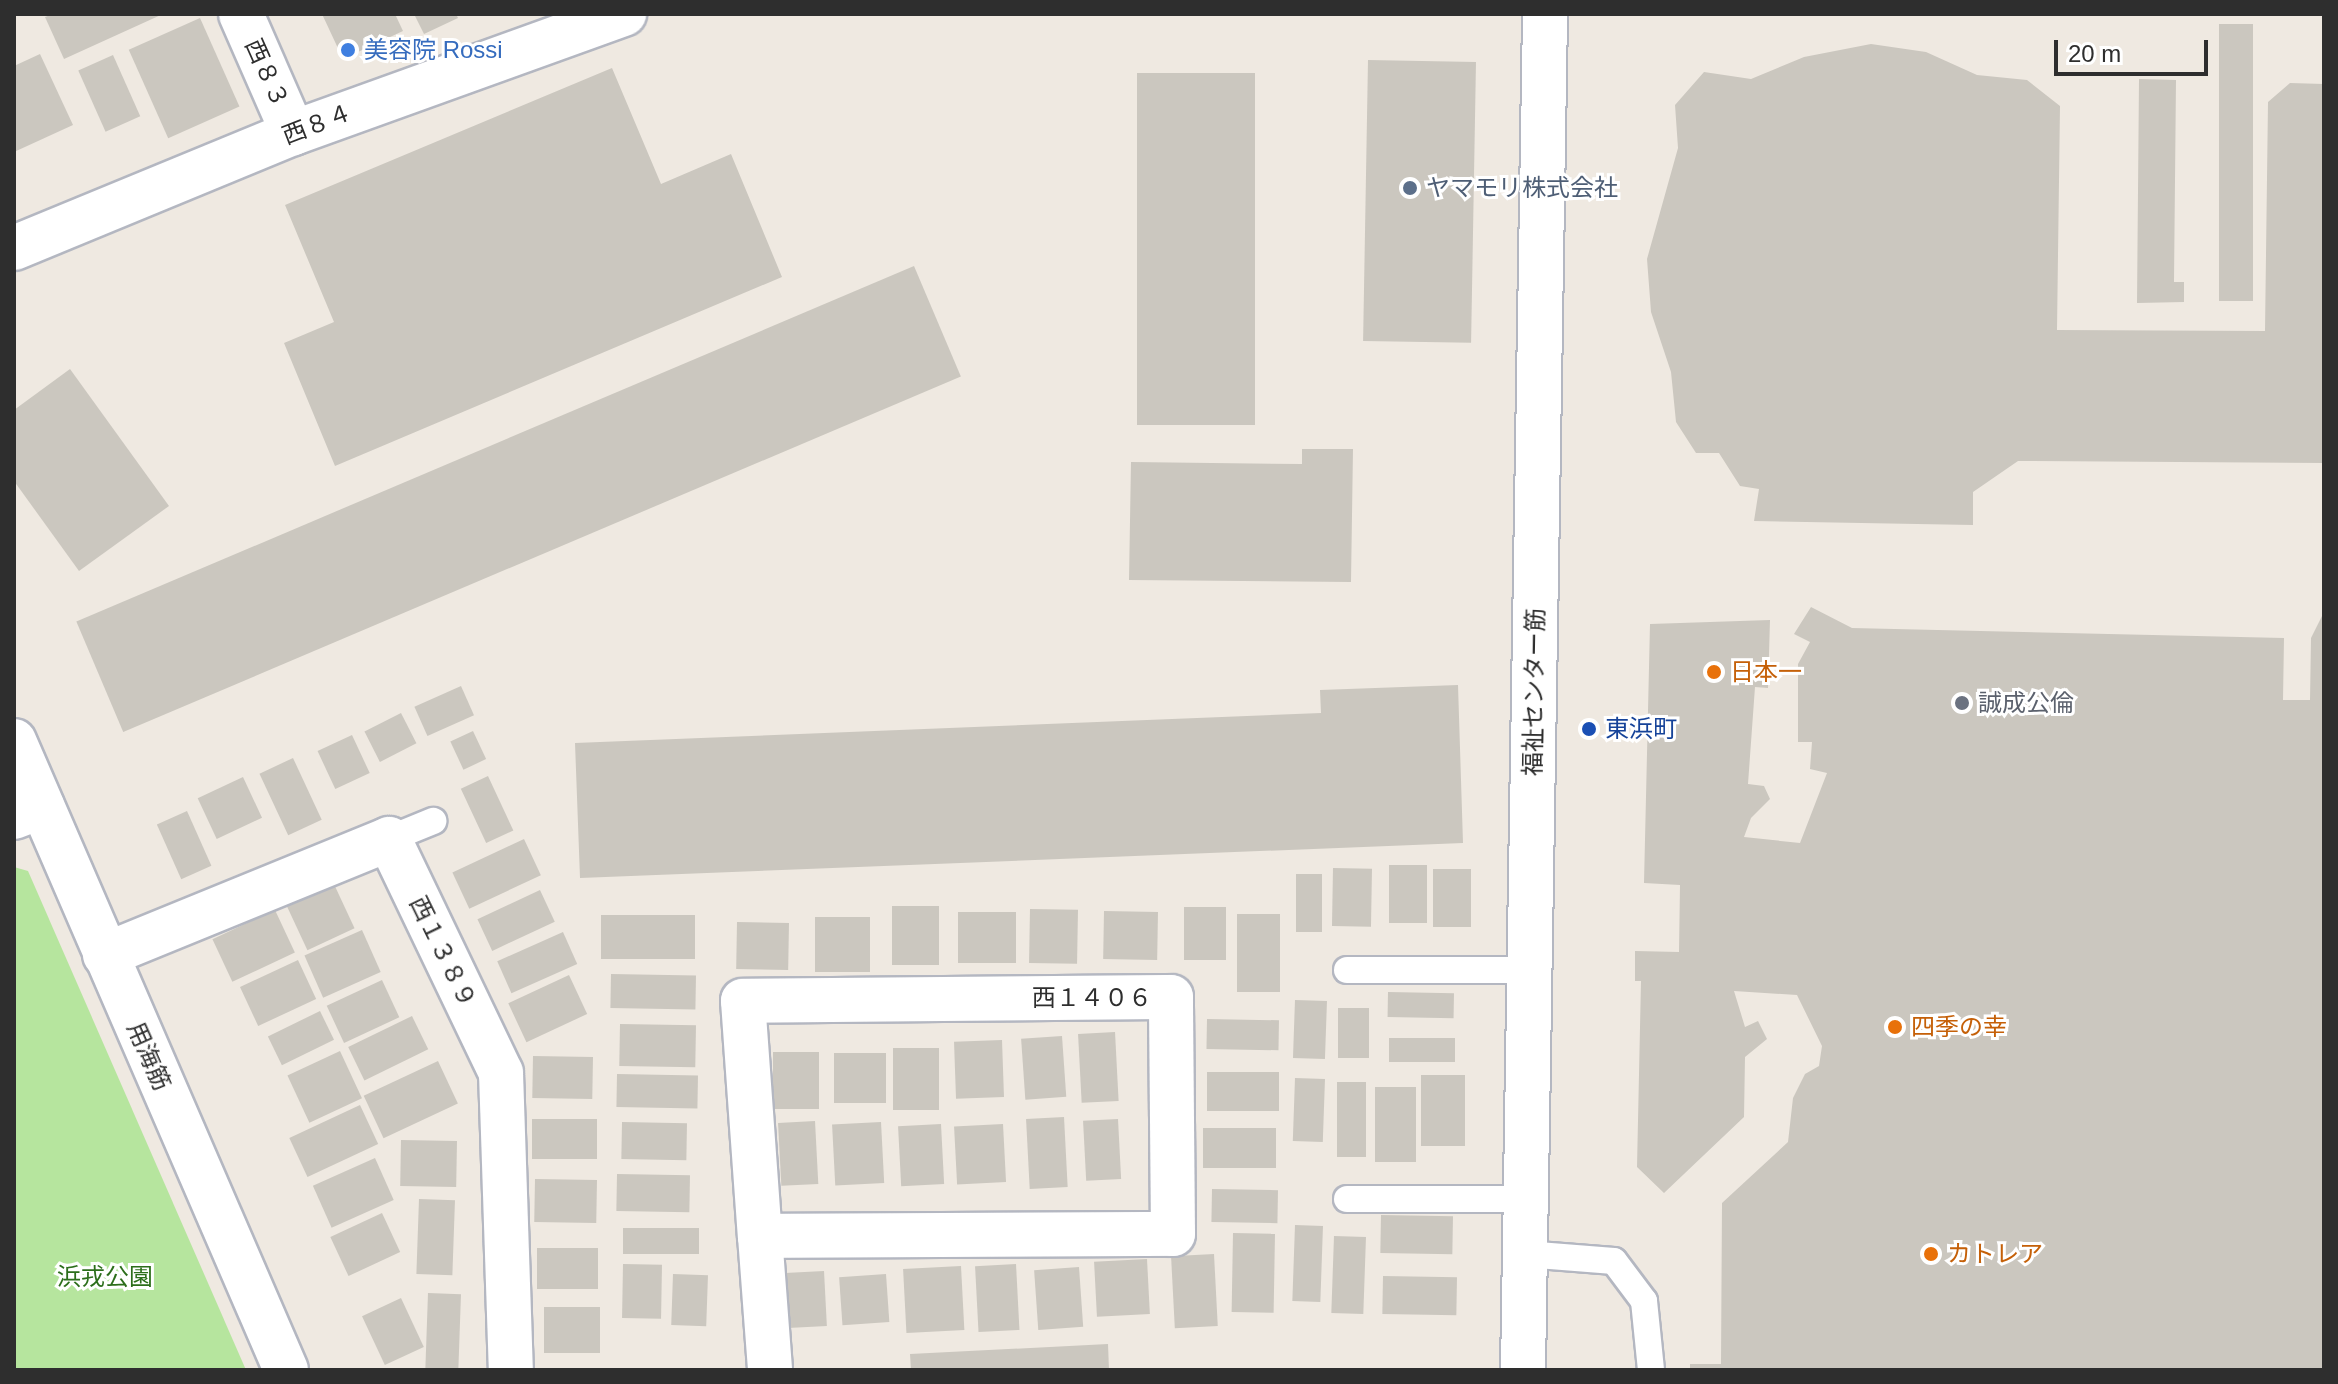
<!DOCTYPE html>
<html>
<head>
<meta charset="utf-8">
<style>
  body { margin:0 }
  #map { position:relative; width:2338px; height:1384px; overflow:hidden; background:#efe9e1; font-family:Arial,"Noto Sans JP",sans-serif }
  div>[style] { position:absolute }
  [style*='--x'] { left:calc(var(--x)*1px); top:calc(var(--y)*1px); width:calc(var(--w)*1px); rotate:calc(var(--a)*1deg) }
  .green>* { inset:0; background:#b6e59e }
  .building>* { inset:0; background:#cbc7bf; transform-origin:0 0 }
  .roads { filter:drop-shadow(2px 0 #b4b7c1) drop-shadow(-2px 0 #b4b7c1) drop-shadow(0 2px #b4b7c1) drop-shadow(0 -2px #b4b7c1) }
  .lane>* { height:26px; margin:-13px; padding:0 13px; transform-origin:13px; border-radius:13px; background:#fff }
  .street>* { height:44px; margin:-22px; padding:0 22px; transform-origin:22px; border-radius:22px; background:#fff }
  .secondary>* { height:44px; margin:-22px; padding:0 22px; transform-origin:22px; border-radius:22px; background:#fff }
  .dots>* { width:22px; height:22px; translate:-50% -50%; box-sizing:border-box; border:4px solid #fff; border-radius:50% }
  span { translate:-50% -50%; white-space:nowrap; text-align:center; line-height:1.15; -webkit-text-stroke:6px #fff; paint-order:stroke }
  .shop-label { font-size:24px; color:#366cbe }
  .left { translate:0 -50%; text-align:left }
  .street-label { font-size:24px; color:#2e2e2e }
  .service-label { font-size:24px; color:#4e5e75 }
  .food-label { font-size:24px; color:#c56008 }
  .worship-label { font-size:24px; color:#5b616d }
  .transit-label { font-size:24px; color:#164399 }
  .park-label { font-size:24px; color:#2c6e1b }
  .frame { position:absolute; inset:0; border:16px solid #2e2e2e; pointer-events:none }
  .scale { position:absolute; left:2054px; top:40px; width:154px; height:36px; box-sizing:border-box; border:4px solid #2e2e2e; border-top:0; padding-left:10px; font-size:24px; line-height:28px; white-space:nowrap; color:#2e2e2e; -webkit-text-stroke:6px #fff; paint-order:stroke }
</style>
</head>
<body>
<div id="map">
  <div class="green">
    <div style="clip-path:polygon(14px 867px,28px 871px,246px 1370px,14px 1370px)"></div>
  </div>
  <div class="building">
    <div style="clip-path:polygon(53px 14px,163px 14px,64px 59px,45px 17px)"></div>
    <div style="clip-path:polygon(322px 14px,395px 14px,403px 31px,343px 59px)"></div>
    <div style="clip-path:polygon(414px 14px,456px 14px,458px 18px,424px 34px)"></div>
    <div style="left:200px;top:18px;width:97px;height:78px;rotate:66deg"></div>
    <div style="left:2219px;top:24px;width:34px;height:277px"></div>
    <div style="clip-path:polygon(1871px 44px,1926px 52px,1977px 75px,2027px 80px,2060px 106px,2057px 330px,2265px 331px,2268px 102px,2290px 83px,2324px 84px,2324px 463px,2018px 461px,1973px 492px,1973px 525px,1754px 521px,1759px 489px,1740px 486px,1719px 453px,1696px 453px,1676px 422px,1671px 372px,1651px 312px,1647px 259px,1678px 148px,1675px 105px,1704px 72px,1751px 79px,1804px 57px)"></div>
    <div style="clip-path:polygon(40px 54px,73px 125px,14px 152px,14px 66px)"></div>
    <div style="left:113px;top:55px;width:67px;height:38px;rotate:66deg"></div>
    <div style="left:1368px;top:60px;width:108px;height:281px;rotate:1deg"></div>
    <div style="clip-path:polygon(612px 68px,661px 184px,731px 154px,782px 277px,335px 466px,284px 343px,334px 322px,285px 205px)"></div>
    <div style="left:1255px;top:73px;width:352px;height:118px;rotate:90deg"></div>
    <div style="clip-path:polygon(2139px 79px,2176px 80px,2174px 282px,2184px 282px,2184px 302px,2137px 303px)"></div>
    <div style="left:914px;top:266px;width:120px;height:910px;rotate:67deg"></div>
    <div style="clip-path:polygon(70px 369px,169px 506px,79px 571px,14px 481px,14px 410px)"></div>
    <div style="clip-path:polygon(1302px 449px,1353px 449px,1351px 582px,1129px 580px,1131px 462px,1302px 464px)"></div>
    <div style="clip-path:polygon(1811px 607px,1852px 628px,2284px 638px,2283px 700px,2310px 700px,2311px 638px,2324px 612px,2324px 1370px,1690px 1370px,1690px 1364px,1721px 1364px,1722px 1203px,1788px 1142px,1793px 1098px,1805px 1074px,1819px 1066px,1822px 1046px,1797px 995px,1734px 991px,1745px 1027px,1758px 1021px,1767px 1039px,1745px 1057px,1744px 1117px,1664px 1193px,1637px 1167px,1641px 981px,1635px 981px,1635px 951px,1679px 952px,1680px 885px,1644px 883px,1650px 624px,1770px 620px,1768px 688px,1755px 687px,1748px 784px,1764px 786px,1770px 799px,1751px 818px,1744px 837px,1800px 843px,1827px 773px,1810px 769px,1812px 742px,1798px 742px,1798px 664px,1810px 642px,1794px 634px)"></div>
    <div style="clip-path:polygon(1458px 685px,1463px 843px,580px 878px,575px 743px,1321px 713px,1320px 690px)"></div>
    <div style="left:461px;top:686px;width:32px;height:51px;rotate:66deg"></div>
    <div style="left:401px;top:713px;width:34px;height:41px;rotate:63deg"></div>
    <div style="left:473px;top:731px;width:31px;height:25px;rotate:65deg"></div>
    <div style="left:352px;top:735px;width:42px;height:38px;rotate:65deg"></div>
    <div style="left:293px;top:758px;width:68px;height:37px;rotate:65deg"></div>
    <div style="left:488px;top:776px;width:60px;height:30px;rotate:65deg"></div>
    <div style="left:243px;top:777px;width:45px;height:50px;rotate:65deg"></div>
    <div style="left:187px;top:811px;width:60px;height:33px;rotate:66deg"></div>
    <div style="left:524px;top:839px;width:40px;height:79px;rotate:65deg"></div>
    <div style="left:1389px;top:865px;width:38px;height:58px"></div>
    <div style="left:1333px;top:868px;width:39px;height:58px;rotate:1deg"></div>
    <div style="left:1433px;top:869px;width:38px;height:58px"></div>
    <div style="left:1296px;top:874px;width:26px;height:58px"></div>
    <div style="left:333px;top:882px;width:51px;height:52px;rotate:65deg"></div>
    <div style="left:540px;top:890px;width:35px;height:69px;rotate:65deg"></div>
    <div style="left:892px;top:906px;width:47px;height:59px"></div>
    <div style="left:1184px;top:907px;width:42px;height:53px"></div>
    <div style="left:1030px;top:909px;width:48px;height:54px;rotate:1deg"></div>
    <div style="left:275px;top:910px;width:47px;height:69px;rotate:65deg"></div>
    <div style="left:1104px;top:911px;width:54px;height:48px;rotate:1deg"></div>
    <div style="left:958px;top:912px;width:58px;height:51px"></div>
    <div style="left:1237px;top:914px;width:43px;height:78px"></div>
    <div style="left:601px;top:915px;width:94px;height:44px"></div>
    <div style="left:815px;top:917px;width:55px;height:55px"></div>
    <div style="left:737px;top:922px;width:52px;height:47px;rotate:1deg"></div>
    <div style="left:362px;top:930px;width:46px;height:63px;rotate:66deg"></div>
    <div style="left:563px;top:932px;width:35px;height:72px;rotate:66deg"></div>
    <div style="left:298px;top:960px;width:43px;height:64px;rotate:65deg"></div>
    <div style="left:611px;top:974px;width:85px;height:34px;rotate:1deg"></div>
    <div style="left:569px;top:975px;width:43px;height:67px;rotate:65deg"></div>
    <div style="left:382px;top:980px;width:41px;height:61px;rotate:65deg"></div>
    <div style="left:1388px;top:992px;width:66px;height:25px;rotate:1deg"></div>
    <div style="left:1295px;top:1000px;width:32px;height:58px;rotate:2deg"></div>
    <div style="left:1338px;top:1008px;width:31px;height:50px"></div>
    <div style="left:320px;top:1011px;width:32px;height:58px;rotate:64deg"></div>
    <div style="left:412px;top:1016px;width:37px;height:71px;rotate:64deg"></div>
    <div style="left:1207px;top:1019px;width:72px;height:30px;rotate:1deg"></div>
    <div style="left:620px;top:1024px;width:76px;height:42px;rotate:1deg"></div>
    <div style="left:1115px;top:1032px;width:69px;height:37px;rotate:87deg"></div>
    <div style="left:1062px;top:1036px;width:61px;height:41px;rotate:86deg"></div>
    <div style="left:1389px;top:1038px;width:66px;height:24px"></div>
    <div style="left:1002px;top:1040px;width:57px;height:48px;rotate:88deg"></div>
    <div style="left:893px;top:1048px;width:46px;height:62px"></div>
    <div style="left:340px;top:1051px;width:52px;height:58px;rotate:65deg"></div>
    <div style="left:773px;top:1052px;width:46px;height:57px"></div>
    <div style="left:834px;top:1053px;width:52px;height:50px"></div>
    <div style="left:533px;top:1056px;width:60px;height:42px;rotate:1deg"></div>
    <div style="left:438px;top:1061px;width:47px;height:82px;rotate:65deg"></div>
    <div style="left:1207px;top:1072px;width:72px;height:39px"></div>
    <div style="left:617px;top:1074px;width:81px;height:33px;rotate:1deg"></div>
    <div style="left:1421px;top:1075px;width:44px;height:71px"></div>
    <div style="left:1295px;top:1078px;width:30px;height:63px;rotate:2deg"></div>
    <div style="left:1337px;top:1082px;width:29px;height:75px"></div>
    <div style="left:1375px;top:1087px;width:41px;height:75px"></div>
    <div style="left:360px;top:1105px;width:43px;height:78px;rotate:65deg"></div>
    <div style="left:1064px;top:1117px;width:70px;height:38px;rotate:87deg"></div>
    <div style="left:532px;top:1119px;width:65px;height:40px"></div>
    <div style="left:1118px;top:1119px;width:60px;height:35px;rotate:87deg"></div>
    <div style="left:815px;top:1121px;width:63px;height:37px;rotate:87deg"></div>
    <div style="left:622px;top:1122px;width:65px;height:37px;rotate:1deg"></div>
    <div style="left:881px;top:1122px;width:61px;height:49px;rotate:87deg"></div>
    <div style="left:941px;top:1124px;width:60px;height:43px;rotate:87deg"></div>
    <div style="left:1003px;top:1124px;width:58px;height:49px;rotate:87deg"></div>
    <div style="left:1203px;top:1128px;width:73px;height:40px"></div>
    <div style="left:401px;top:1140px;width:56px;height:46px;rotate:1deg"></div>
    <div style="left:375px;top:1158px;width:46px;height:68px;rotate:66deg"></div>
    <div style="left:617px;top:1174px;width:73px;height:37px;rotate:1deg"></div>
    <div style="left:535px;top:1179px;width:62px;height:43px;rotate:1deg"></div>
    <div style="left:1212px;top:1189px;width:66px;height:33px;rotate:1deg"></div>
    <div style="left:419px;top:1199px;width:36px;height:75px;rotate:2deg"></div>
    <div style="left:382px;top:1213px;width:43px;height:57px;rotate:65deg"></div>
    <div style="left:1381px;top:1215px;width:72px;height:38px;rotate:1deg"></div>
    <div style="left:1295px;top:1225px;width:28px;height:76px;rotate:2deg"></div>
    <div style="left:623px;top:1228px;width:76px;height:26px"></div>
    <div style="left:1233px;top:1233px;width:42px;height:79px;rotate:1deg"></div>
    <div style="left:1334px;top:1236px;width:32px;height:77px;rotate:2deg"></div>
    <div style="left:537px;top:1248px;width:61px;height:41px"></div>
    <div style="left:1214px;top:1254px;width:72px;height:43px;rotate:87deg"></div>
    <div style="left:1147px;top:1259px;width:55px;height:53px;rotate:87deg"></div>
    <div style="left:623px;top:1264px;width:39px;height:54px;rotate:1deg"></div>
    <div style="left:1016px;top:1264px;width:66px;height:41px;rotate:87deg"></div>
    <div style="left:961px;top:1266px;width:64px;height:58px;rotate:87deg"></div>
    <div style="left:1079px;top:1267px;width:60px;height:45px;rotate:86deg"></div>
    <div style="left:824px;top:1271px;width:55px;height:39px;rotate:87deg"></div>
    <div style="left:673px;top:1274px;width:35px;height:51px;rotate:2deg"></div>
    <div style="left:886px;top:1274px;width:48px;height:47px;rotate:86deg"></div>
    <div style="left:1383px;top:1276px;width:74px;height:38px;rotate:1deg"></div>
    <div style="left:428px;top:1293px;width:33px;height:77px;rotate:2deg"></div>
    <div style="left:401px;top:1298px;width:54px;height:43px;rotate:65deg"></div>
    <div style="left:544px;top:1307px;width:56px;height:46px"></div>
    <div style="clip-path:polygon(1108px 1344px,1109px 1370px,911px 1370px,910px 1354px)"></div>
  </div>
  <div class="roads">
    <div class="lane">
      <div style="--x:389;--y:839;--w:48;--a:-22.2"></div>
      <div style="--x:1347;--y:970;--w:182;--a:0"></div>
      <div style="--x:1347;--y:1199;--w:179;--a:0"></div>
      <div style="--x:1525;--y:1254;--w:89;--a:4.5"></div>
      <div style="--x:1614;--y:1261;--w:50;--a:53.1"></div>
      <div style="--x:1644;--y:1301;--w:69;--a:84.2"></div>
    </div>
    <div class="street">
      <div style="--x:241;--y:14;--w:130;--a:66.4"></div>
      <div style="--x:14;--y:248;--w:302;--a:-22.4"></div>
      <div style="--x:293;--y:133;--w:352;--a:-19.8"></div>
      <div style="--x:14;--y:817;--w:30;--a:-21"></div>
      <div style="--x:105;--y:955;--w:307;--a:-22.2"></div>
      <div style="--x:389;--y:839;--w:259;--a:64.4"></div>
      <div style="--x:501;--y:1073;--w:297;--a:88.1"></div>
      <div style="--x:760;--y:1236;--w:413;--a:-0.3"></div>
      <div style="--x:1173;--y:1234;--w:237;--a:-90.5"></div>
      <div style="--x:1171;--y:997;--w:428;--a:179.5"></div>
      <div style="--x:743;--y:1001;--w:236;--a:85.9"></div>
      <div style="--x:760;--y:1236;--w:134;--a:85.7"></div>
    </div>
    <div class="secondary">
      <div style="--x:14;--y:741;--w:685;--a:66.61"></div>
      <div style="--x:1523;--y:1370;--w:1356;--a:-89.07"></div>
    </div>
  </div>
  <div class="dots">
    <div style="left:348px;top:50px;background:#3f7fe0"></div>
    <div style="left:1410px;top:188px;background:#5c6f8a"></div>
    <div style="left:1714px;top:672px;background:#e8710a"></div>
    <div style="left:1962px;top:703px;background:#6b7280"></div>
    <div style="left:1589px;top:729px;background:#1a4fb4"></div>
    <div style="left:1895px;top:1027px;background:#e8710a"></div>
    <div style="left:1931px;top:1254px;background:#e8710a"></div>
  </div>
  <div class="shop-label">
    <span class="left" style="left:364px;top:50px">美容院 Rossi</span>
  </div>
  <div class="street-label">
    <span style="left:267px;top:73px;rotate:66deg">西８３</span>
    <span style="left:317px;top:124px;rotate:-21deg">西８４</span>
    <span style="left:1534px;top:692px;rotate:-89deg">福祉センター筋</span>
    <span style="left:443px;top:952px;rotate:64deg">西１３８９</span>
    <span style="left:1092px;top:998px">西１４０６</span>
    <span style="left:149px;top:1056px;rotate:66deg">用海筋</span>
  </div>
  <div class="service-label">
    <span class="left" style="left:1426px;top:188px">ヤマモリ株式会社</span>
  </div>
  <div class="food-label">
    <span class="left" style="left:1730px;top:672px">日本一</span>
    <span class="left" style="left:1911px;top:1027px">四季の幸</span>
    <span class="left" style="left:1947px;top:1254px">カトレア</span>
  </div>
  <div class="worship-label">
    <span class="left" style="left:1978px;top:703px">誠成公倫</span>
  </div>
  <div class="transit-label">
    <span class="left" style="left:1605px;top:729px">東浜町</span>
  </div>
  <div class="park-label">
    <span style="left:105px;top:1277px">浜戎公園</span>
  </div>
  <div class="frame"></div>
  <div class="scale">20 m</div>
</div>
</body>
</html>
